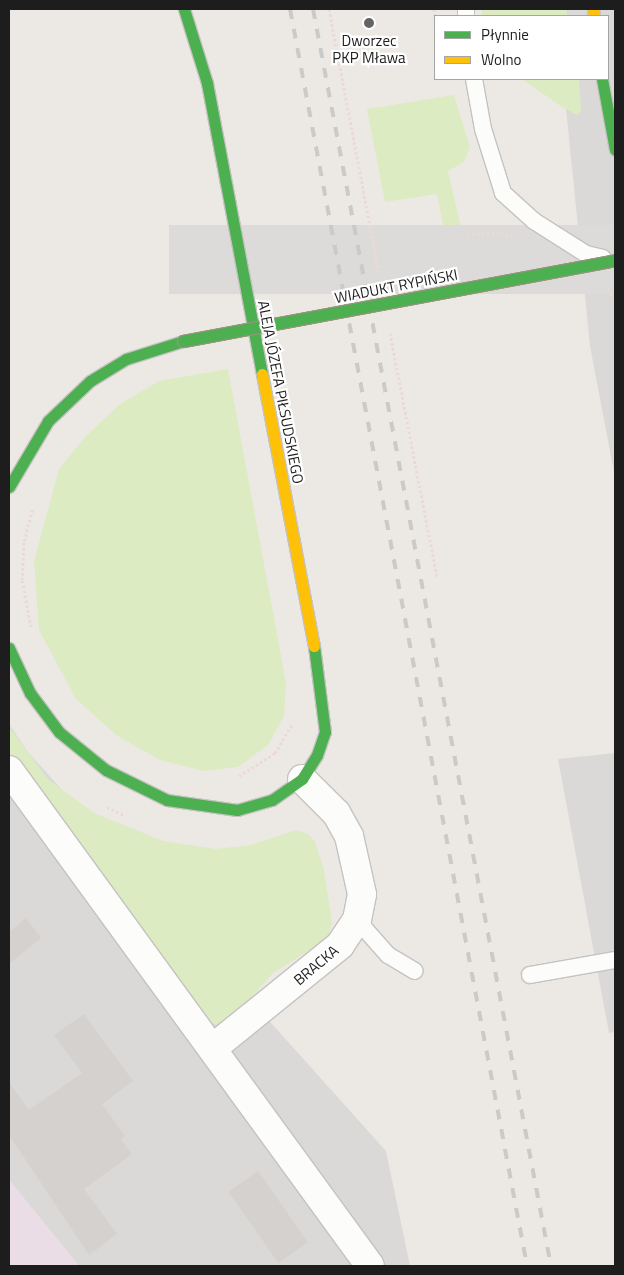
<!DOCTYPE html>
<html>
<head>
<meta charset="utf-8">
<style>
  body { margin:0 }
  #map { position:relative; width:624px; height:1275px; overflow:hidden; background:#ece9e5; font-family:"Titillium Web",sans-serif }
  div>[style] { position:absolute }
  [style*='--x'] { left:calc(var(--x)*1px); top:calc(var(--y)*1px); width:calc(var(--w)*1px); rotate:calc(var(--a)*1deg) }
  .residential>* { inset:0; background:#dbd9d7 }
  .industrial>* { inset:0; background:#eadde6 }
  .grass>* { inset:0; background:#dcebc1; transform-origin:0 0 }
  .pier>* { inset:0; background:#dcdbd9; transform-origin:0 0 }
  .building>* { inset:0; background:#d4d1ce; transform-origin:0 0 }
  .path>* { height:3px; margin-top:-1.5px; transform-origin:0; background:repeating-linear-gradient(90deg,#ebd9d7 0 2.5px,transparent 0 5px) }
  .roads { filter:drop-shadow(1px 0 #c4c3c1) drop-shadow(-1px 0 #c4c3c1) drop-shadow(0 1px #c4c3c1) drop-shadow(0 -1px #c4c3c1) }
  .lane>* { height:16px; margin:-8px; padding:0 8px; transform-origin:8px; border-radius:8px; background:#fcfcfb }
  .street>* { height:28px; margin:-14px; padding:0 14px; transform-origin:14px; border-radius:14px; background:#fcfcfb }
  .fast>* { height:11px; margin:-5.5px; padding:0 5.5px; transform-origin:5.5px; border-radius:5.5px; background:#4caf50 }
  .slow>* { height:11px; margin:-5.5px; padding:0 5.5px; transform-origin:5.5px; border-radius:5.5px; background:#ffc107 }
  .rail>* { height:4px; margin-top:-2px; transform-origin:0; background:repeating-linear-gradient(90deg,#cacac9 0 10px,transparent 0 20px) }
  .bridges { filter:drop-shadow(1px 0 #96957c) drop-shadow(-1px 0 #96957c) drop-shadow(0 1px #96957c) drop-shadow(0 -1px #96957c) }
  .fast-bridge>* { height:11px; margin:-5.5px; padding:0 5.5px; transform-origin:5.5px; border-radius:5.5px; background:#4caf50 }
  .dots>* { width:14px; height:14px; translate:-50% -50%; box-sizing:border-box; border:2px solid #fff; border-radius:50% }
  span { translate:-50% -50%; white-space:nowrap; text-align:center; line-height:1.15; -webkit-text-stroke:4.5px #fff; paint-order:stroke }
  .poi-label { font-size:15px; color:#1d1d1d }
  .street-label { font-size:15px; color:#1d1d1d }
  .frame { position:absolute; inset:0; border:10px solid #1d1d1d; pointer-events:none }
  .legend { position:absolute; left:434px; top:15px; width:175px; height:65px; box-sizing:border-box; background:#fff; border:1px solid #a5a5a5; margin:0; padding:6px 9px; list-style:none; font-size:15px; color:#1d1d1d }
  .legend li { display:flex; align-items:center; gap:10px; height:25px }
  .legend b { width:25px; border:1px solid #a5a5a5 }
</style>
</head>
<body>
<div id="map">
  <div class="residential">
    <div style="clip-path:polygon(556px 9px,615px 9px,615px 478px,590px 346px,563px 79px,608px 79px,608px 16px,556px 16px)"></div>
    <div style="clip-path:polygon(9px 724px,28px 752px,386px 1151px,410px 1266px,79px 1266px,9px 1180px)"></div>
    <div style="clip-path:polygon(615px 753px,615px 1032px,609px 1033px,558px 759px)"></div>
  </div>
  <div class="industrial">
    <div style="clip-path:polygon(9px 1180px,79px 1266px,9px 1266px)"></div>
  </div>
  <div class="grass">
    <div style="left:482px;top:9px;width:85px;height:7px"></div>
    <div style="clip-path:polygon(522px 79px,579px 79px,581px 112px,577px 115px,562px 107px)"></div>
    <div style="clip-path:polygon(454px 95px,470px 147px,464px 162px,448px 171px,464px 241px,484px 239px,507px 245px,449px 254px,437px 194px,385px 202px,367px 109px)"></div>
    <div style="clip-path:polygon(228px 369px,286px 683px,284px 716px,268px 745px,238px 767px,204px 771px,160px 760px,116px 735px,76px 699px,39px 630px,34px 561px,59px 469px,85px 437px,120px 404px,159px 381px)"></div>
    <div style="clip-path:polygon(9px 727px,48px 779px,94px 813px,163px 841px,216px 849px,251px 845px,296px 830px,308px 834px,315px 842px,324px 870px,332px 923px,328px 938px,272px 974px,236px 1015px,217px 1025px,202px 1018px,9px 755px)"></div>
  </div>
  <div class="pier">
    <div style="left:615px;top:225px;width:69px;height:446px;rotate:90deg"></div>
  </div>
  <div class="building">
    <div style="clip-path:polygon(26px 918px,41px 938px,9px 964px,9px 932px)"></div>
    <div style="clip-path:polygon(84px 1014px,133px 1081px,102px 1104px,125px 1136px,121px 1139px,132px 1154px,84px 1189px,117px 1234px,89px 1255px,9px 1135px,9px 1082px,29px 1110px,82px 1073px,54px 1035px)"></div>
    <div style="left:258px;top:1171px;width:87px;height:36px;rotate:55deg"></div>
  </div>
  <div class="path">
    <div style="--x:329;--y:9;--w:269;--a:79.3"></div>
    <div style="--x:434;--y:9;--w:10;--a:84"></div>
    <div style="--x:467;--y:234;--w:34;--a:-2"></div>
    <div style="--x:501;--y:233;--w:13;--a:18"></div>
    <div style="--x:610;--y:293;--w:7;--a:45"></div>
    <div style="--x:390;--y:333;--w:249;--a:79.1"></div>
    <div style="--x:31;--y:627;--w:48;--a:-100.8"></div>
    <div style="--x:22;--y:580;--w:39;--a:-87"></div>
    <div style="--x:24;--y:541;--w:34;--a:-75"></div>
    <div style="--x:239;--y:776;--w:43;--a:-32.6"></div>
    <div style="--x:275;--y:753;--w:35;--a:-59"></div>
    <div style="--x:107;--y:807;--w:19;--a:25"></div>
  </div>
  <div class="roads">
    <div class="lane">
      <div style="--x:466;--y:9;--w:7;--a:90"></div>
      <div style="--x:474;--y:79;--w:51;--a:79.8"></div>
      <div style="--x:483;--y:129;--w:67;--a:72.6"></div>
      <div style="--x:503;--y:193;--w:42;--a:42.1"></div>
      <div style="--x:534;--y:221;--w:62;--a:32.4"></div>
      <div style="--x:586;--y:254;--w:17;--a:13"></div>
      <div style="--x:357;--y:920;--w:47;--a:48.5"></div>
      <div style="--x:388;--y:955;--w:31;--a:31"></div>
      <div style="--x:530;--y:975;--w:86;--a:-10"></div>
    </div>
    <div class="street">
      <div style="--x:9;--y:770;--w:613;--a:53.95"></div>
      <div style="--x:213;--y:1048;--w:164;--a:-39"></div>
      <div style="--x:340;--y:945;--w:30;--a:-56"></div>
      <div style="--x:357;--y:920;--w:26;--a:-79"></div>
      <div style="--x:362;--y:894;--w:59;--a:-102.6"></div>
      <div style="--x:349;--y:836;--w:26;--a:-119"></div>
      <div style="--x:336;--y:813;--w:48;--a:-135"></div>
    </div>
    <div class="fast">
      <div style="--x:184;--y:9;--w:77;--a:72.7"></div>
      <div style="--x:207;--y:83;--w:296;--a:79.3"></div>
      <div style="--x:602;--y:79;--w:72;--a:79.6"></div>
      <div style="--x:9;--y:487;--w:77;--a:-59.4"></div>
      <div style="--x:48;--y:421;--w:58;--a:-43.6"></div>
      <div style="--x:90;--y:381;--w:42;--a:-31.4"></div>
      <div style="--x:126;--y:359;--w:60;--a:-17.5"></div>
      <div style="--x:9;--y:648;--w:50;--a:65"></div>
      <div style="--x:30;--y:693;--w:49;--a:53.4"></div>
      <div style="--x:59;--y:732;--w:60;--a:39"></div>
      <div style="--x:106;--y:770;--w:68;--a:26.2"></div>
      <div style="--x:167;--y:800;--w:71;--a:8.1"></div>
      <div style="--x:237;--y:810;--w:36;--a:-16"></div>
      <div style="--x:272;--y:800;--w:37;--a:-35"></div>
      <div style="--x:302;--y:779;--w:28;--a:-58"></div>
      <div style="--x:317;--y:755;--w:24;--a:-71"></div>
      <div style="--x:325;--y:732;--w:87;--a:-97.3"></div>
    </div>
    <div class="slow">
      <div style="--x:593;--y:9;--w:7;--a:82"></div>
      <div style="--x:262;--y:374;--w:277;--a:79.2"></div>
    </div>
  </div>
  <div class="rail">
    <div style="--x:290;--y:9;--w:1279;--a:79.32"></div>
    <div style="--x:313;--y:9;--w:1279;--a:79.28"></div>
  </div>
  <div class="bridges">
    <div class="fast-bridge">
      <div style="--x:183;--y:341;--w:440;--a:-10.6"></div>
    </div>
  </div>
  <div class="dots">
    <div style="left:369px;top:23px;background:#656463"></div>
  </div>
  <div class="poi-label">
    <span style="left:369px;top:49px">Dworzec<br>PKP Mława</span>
  </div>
  <div class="street-label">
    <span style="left:396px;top:286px;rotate:-11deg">WIADUKT RYPIŃSKI</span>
    <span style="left:281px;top:392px;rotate:79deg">ALEJA JÓZEFA PIŁSUDSKIEGO</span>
    <span style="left:316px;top:965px;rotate:-40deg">BRACKA</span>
  </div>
  <div class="frame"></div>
  <ul class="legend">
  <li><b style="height:6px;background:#4caf50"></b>Płynnie</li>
  <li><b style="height:6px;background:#ffc107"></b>Wolno</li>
  </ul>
</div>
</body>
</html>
